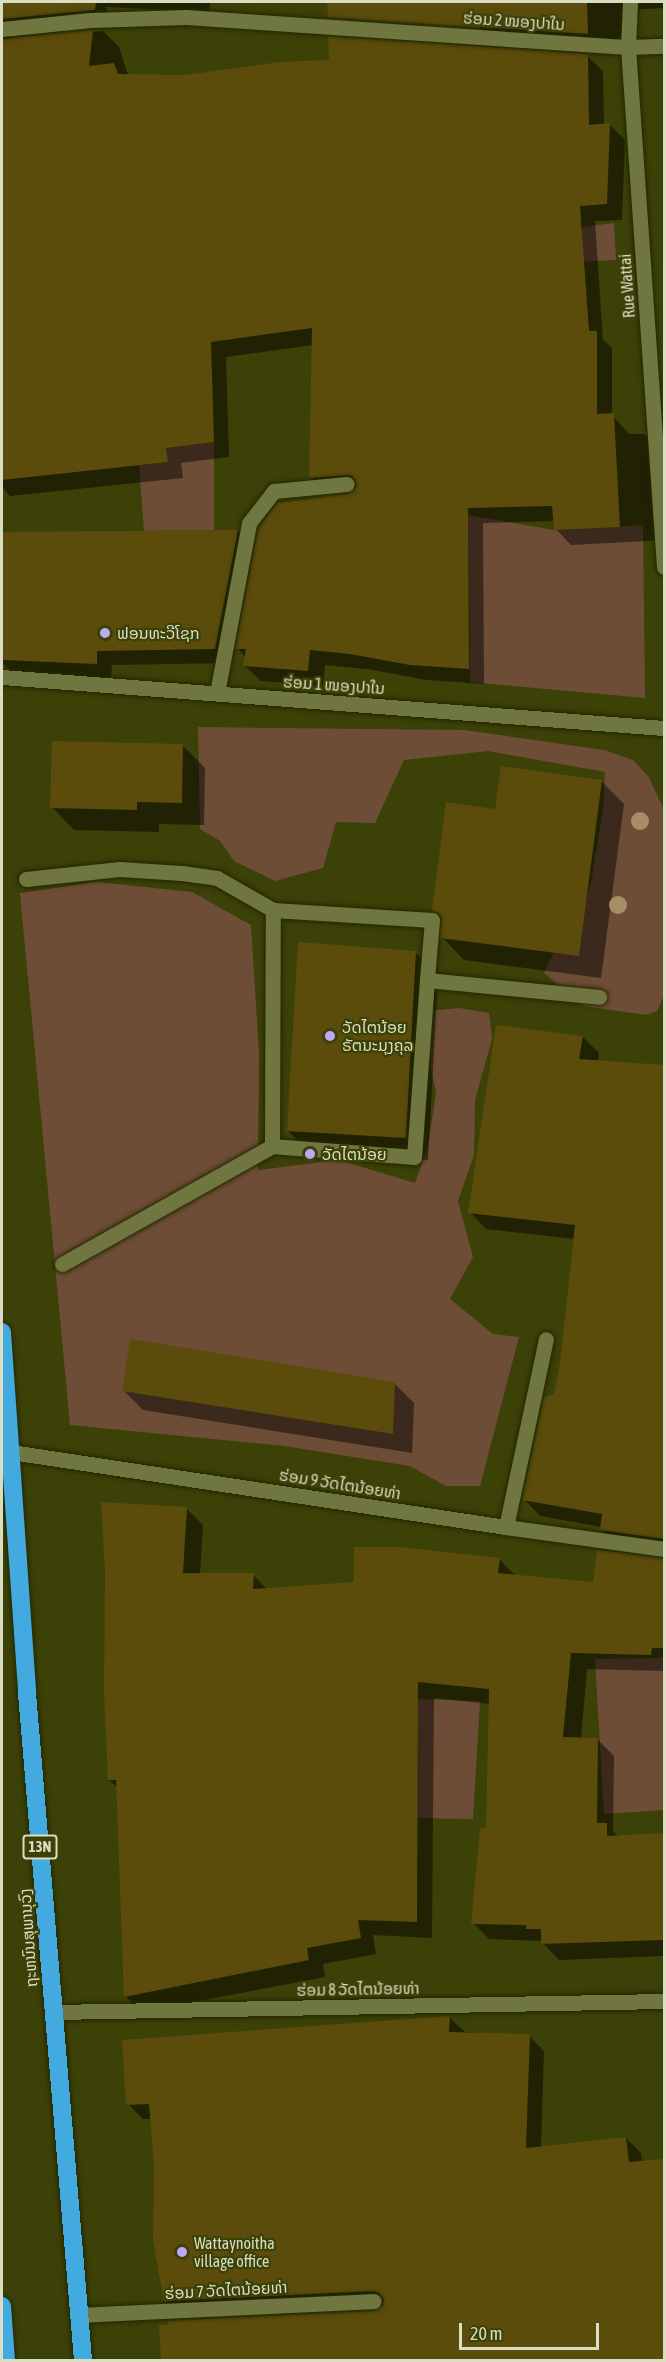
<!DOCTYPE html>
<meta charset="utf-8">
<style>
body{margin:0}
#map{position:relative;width:666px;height:2362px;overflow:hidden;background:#3c4107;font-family:"Asap Condensed","Noto Sans Lao",sans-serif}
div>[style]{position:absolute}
.green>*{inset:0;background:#6d4d36}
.shadow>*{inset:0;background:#0007}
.building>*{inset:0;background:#5b4c0b}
.roads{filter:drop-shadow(0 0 2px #232700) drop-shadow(0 0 2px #232700)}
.street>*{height:15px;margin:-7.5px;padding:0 7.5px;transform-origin:7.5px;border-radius:7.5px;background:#6f7640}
.highway>*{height:18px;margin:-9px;padding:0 9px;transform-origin:9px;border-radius:9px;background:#42aadf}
.trees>*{width:18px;height:18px;margin:-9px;border-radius:50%;background:#a68f64}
.dots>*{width:16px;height:16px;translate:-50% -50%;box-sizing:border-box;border:3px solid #3c4107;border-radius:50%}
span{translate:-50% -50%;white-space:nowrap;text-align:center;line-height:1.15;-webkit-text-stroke:4.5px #3c4107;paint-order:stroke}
.shield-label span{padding:2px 4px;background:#3c4107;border:2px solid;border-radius:4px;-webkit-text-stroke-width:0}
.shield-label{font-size:15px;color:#d9dec2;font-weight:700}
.street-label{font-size:16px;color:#d9dec2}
.poi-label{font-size:16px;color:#d9dec2}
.left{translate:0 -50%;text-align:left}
.frame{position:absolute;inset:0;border:3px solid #d9dec2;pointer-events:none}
.scale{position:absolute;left:459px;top:2323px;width:140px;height:27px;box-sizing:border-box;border:3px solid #d9dec2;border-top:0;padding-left:8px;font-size:18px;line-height:21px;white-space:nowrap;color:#d9dec2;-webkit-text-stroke:4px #3c4107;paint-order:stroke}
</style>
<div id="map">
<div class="green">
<i style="clip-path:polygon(614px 223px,616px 260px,479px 267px,478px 241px)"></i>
<i style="clip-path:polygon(214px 442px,214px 530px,144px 531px,139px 465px,168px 462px,166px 447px)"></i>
<i style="clip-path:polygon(468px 515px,554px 530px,643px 525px,645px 698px,470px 682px)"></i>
<i style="clip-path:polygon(198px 727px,465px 730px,604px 750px,633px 760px,648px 776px,664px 810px,664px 995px,657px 1011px,646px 1015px,583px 1006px,544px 973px,553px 954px,567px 945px,591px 884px,603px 810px,605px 772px,488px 751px,404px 760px,375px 823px,336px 822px,323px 868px,275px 881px,234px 861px,220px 841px,200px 829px)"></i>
<i style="clip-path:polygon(97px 882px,192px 892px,251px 925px,259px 1053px,258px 1170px,339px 1160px,415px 1183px,428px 1146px,436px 1092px,426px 1045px,428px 1011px,459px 1008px,489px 1013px,492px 1039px,475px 1100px,474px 1155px,458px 1201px,473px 1257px,450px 1299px,493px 1334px,519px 1337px,480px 1486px,446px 1486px,410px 1466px,284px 1446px,70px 1425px,20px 893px)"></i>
<i style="clip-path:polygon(664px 1658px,664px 1810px,604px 1814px,595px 1659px)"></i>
<i style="clip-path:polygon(418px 1699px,480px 1701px,473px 1819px,417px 1818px)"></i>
</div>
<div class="shadow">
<i style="clip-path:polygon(2px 2px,210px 2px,209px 12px,106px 7px,112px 25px,16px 35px,10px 40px,103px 31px,119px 47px,128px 75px,187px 76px,587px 56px,603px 71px,604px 125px,609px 124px,625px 140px,622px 220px,595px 221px,603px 340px,612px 348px,612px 415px,629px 434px,644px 434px,660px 449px,664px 540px,571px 545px,556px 529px,555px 521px,483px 523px,484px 684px,427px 680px,367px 669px,325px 665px,323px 686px,261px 681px,245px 666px,246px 657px,237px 648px,259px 530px,280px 502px,348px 495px,354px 491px,326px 493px,311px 477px,313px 345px,226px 357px,229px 457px,181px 463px,183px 478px,10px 496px,2px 487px)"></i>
<i style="clip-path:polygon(323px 2px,664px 2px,664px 8px,630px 10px,629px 33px,603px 45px,493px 42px,476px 24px,344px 18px,329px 3px)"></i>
<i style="clip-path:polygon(237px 531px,252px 546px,230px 663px,112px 665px,111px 678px,14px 674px,2px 662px,2px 534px)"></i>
<i style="clip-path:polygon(182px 745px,205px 768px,204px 825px,159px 824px,159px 832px,74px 830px,52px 807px)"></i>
<i style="clip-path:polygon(601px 781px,624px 804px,601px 978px,464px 960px,442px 937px,442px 918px,434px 910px,497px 810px)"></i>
<i style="clip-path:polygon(415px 952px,438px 975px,428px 1160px,311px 1153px,288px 1131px)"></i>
<i style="clip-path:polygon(583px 1037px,599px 1053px,598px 1062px,664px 1067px,664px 1553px,618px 1546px,602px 1530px,602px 1527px,540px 1516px,524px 1499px,555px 1395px,561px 1363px,575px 1239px,486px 1229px,470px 1212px)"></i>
<i style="clip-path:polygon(394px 1383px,414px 1403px,412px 1453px,143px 1410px,123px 1390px)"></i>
<i style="clip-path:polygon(187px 1509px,203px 1525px,200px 1574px,253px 1575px,268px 1590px,355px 1584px,499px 1559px,515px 1575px,594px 1584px,664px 1559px,664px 1671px,587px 1669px,581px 1739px,598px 1740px,614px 1756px,613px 1831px,619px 1837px,664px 1835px,664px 1956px,559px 1960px,541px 1941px,489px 1939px,473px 1923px,488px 1830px,490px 1704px,434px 1698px,432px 1938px,373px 1935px,376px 1954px,323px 1964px,325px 1977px,141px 2012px,125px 1996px,118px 1788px,109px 1780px)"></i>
<i style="clip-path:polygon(450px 2018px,465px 2032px,529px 2036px,544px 2051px,541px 2148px,626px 2138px,641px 2153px,642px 2162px,664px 2160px,664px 2360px,162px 2360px,375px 2312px,385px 2306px,181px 2316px,165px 2300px,151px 2119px,143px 2119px,128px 2104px)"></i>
</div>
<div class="building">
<i style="clip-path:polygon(2px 2px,96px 2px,95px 10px,2px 19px)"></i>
<i style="clip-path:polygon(327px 2px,587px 2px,588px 34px,328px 17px)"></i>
<i style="clip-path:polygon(93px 30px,89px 66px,114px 63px,118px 74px,185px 75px,280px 62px,329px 60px,328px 36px,588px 54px,589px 125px,610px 123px,607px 204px,580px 206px,589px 331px,597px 331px,597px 414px,614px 413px,620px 527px,554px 530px,552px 506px,468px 508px,469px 669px,410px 665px,350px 654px,310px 650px,308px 671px,243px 666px,246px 649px,235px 649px,258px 530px,277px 503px,348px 494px,356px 487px,355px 479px,350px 475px,309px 478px,312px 328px,211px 342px,214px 442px,166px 448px,168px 462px,2px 480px,2px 39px)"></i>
<i style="clip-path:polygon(238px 530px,215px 649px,97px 651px,97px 664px,2px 660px,2px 532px)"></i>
<i style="clip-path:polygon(52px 741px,183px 744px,182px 803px,137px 802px,137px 810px,50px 808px)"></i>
<i style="clip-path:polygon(501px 766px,602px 780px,579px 956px,440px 938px,441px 916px,432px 910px,446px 802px,495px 809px)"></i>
<i style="clip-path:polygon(298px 942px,416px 951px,406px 1138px,287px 1131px)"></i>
<i style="clip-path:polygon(496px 1025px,583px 1036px,579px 1059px,664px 1065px,664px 1539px,600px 1530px,602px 1514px,522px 1500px,544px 1397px,554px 1394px,560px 1363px,575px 1225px,468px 1213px)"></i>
<i style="clip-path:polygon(130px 1339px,395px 1382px,393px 1434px,122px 1391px)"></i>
<i style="clip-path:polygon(101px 1502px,187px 1507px,183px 1573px,254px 1573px,253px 1589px,354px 1582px,354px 1547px,399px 1547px,500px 1558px,498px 1573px,593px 1582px,597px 1550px,664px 1558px,664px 1648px,652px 1648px,651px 1655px,571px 1653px,563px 1737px,598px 1738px,597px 1823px,607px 1823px,607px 1836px,664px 1833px,664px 1940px,541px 1944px,541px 1929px,526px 1929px,526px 1925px,471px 1924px,480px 1828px,486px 1828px,489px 1689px,418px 1682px,417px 1922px,358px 1920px,361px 1938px,307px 1948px,309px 1960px,124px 1997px,116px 1780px,108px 1780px,104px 1691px,105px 1572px)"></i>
<i style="clip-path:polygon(450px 2016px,449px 2032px,530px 2034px,526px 2148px,626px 2137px,629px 2162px,664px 2159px,664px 2361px,161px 2361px,159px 2325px,168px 2325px,168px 2321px,374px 2311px,382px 2306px,384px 2300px,379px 2293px,374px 2291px,164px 2301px,153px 2241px,154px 2166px,149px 2104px,126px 2105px,122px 2040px)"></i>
</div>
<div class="roads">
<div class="street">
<i style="left:630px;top:2px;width:45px;rotate:92.5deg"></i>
<i style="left:628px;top:47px;width:521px;rotate:86.04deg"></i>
<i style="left:2px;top:29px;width:89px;rotate:-5.8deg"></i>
<i style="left:91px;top:20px;width:95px;rotate:-1.8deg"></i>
<i style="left:186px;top:17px;width:443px;rotate:3.9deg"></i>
<i style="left:628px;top:47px;width:36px;rotate:-2deg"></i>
<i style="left:2px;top:677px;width:664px;rotate:4.41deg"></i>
<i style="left:217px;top:693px;width:173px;rotate:-79.3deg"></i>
<i style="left:249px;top:523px;width:41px;rotate:-52deg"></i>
<i style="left:274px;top:491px;width:73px;rotate:-5.5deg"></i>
<i style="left:26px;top:879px;width:94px;rotate:-6.1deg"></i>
<i style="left:119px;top:869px;width:63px;rotate:3.6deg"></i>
<i style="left:182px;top:873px;width:35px;rotate:8deg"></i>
<i style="left:217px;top:878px;width:64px;rotate:29.7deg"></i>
<i style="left:272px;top:1146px;width:142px;rotate:4.4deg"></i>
<i style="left:414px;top:1157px;width:177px;rotate:-85.8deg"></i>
<i style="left:62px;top:1264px;width:241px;rotate:-29.3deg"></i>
<i style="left:272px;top:1146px;width:236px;rotate:-89.8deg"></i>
<i style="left:273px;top:910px;width:159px;rotate:3.6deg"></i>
<i style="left:432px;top:920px;width:60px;rotate:94.8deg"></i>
<i style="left:427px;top:980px;width:173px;rotate:5.6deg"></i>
<i style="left:11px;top:1452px;width:501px;rotate:8.62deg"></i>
<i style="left:506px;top:1527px;width:160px;rotate:7.9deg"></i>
<i style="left:506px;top:1527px;width:192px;rotate:-78deg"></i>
<i style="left:53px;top:2012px;width:611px;rotate:-1.03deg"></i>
<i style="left:79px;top:2315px;width:295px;rotate:-2.7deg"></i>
</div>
<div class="highway">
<i style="left:2px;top:1332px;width:362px;rotate:86deg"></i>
<i style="left:27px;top:1693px;width:669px;rotate:85.2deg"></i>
<i style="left:2px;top:2306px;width:54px;rotate:85.8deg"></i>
</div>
</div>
<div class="trees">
<i style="left:640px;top:821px"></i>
<i style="left:618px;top:905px"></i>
</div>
<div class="dots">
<i style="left:105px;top:633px;background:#bcaaf5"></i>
<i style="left:330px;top:1036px;background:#bcaaf5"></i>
<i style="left:310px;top:1154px;background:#bcaaf5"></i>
<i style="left:182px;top:2252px;background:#bcaaf5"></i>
</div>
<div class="shield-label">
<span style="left:40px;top:1847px">13N</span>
</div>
<div class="street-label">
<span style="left:514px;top:21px;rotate:4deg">ຮ່ອມ 2 ໜອງປາໃນ</span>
<span style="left:627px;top:286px;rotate:-94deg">Rue Wattai</span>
<span style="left:334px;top:685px;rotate:4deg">ຮ່ອມ 1 ໜອງປາໃນ</span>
<span style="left:340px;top:1484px;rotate:9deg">ຮ່ອມ 9 ວັດໄຕນ້ອຍທ່າ</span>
<span style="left:28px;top:1938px;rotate:-94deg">ຖະຫນົນສຸພານຸວົງ</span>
<span style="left:358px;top:1989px;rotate:-1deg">ຮ່ອມ 8 ວັດໄຕນ້ອຍທ່າ</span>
<span style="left:226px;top:2290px;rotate:-3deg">ຮ່ອມ 7 ວັດໄຕນ້ອຍທ່າ</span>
</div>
<div class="poi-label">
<span class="left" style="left:117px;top:633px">ຟອນທະວີໂຊກ</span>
<span class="left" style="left:342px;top:1036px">ວັດໄຕນ້ອຍ<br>ຣັຕນະມຸງຄຸລ</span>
<span class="left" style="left:322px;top:1154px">ວັດໄຕນ້ອຍ</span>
<span class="left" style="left:194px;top:2252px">Wattaynoitha<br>village office</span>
</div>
<div class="frame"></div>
<div class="scale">20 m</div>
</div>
